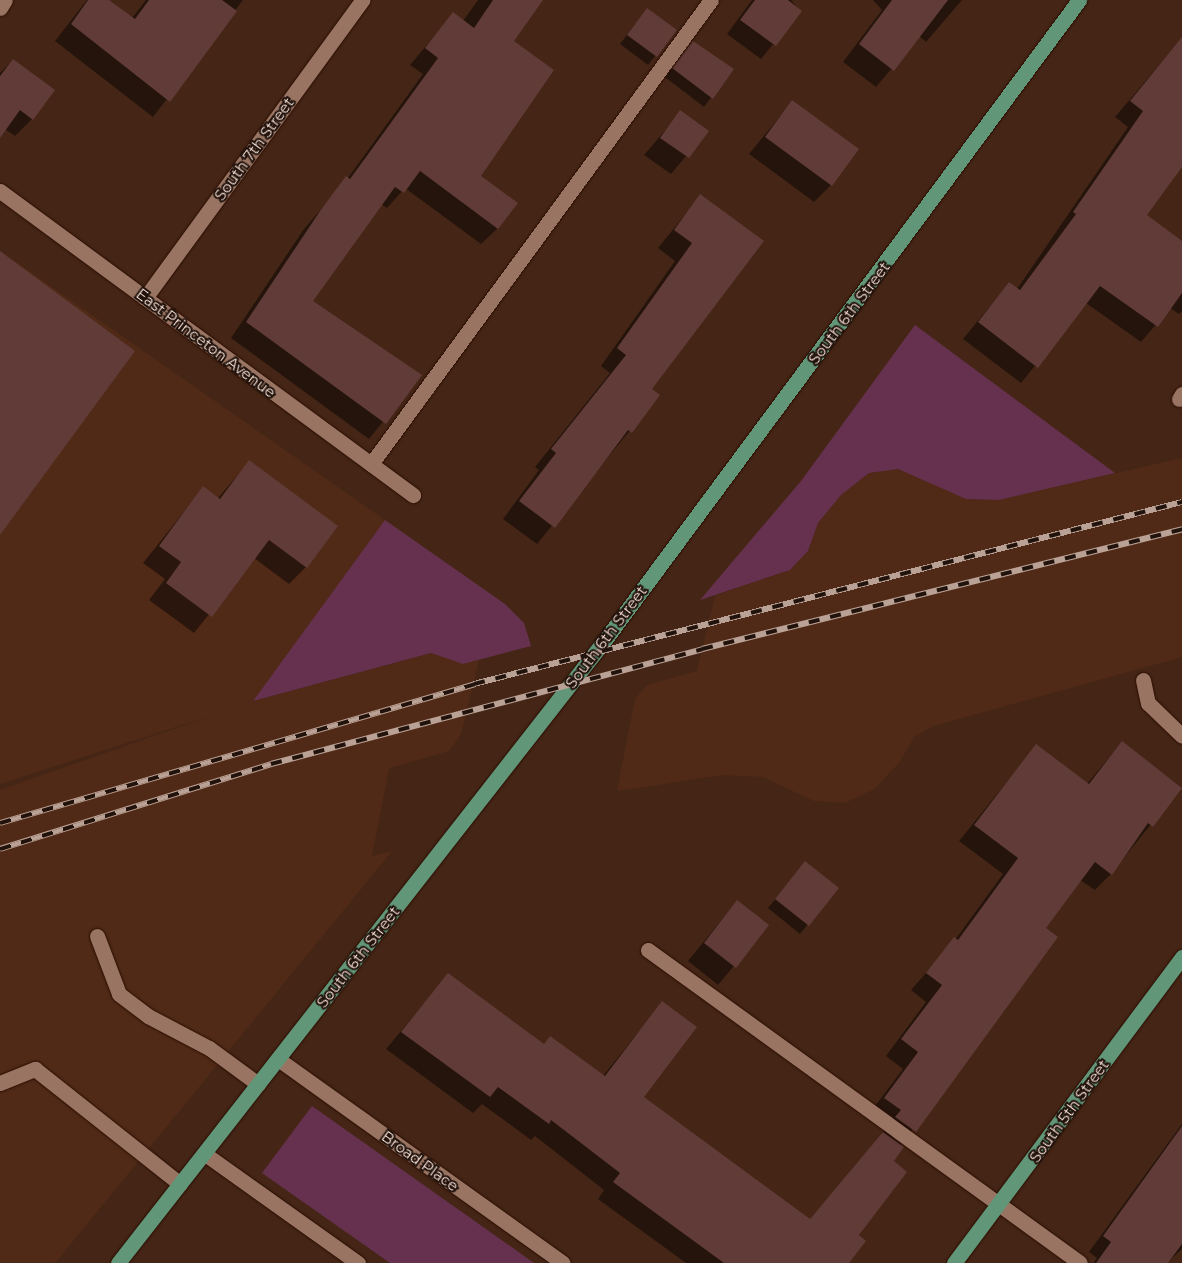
<!DOCTYPE html>
<style>
body{margin:0}
#map{position:relative;width:1182px;height:1263px;overflow:hidden;background:#452616;font-family:Montserrat,sans-serif}
div>[style]{position:absolute}
.built>*{inset:0;background:#502a17}
.green>*{inset:0;background:#65314e}
.shadow>*{inset:0;background:#0007}
.building>*{inset:0;background:#603b37}
.roads{filter:drop-shadow(0 0 1px #2a0d01) drop-shadow(0 0 1px #2a0d01)}
.lane>*{height:15px;margin:-7.5px;padding:0 7.5px;transform-origin:7.5px;border-radius:7.5px;background:#997462}
.street>*{height:15px;margin:-7.5px;padding:0 7.5px;transform-origin:7.5px;border-radius:7.5px;background:#997462}
.primary>*{height:15px;margin:-7.5px;padding:0 7.5px;transform-origin:7.5px;border-radius:7.5px;background:#619678}
.rail>*{height:5.5px;margin-top:-2.75px;transform-origin:0;background:repeating-linear-gradient(90deg,#21130c 0 11px,#baa195 0 22px);box-sizing:border-box;border-block:1px solid #baa195}
span{translate:-50% -50%;white-space:nowrap;text-align:center;line-height:1.15;-webkit-text-stroke:4px #21130c;paint-order:stroke}
.street-label{font-size:15px;color:#f9e3d9}
</style>
<div id="map">
<div class="built">
<i style="clip-path:polygon(0 251px,385px 520px,254px 701px,432px 653px,463px 664px,479px 660px,461px 734px,449px 751px,389px 768px,372px 856px,392px 851px,55px 1263px,0 1263px,0 790px,219px 713px,0 784px)"></i>
<i style="clip-path:polygon(1182px 458px,1182px 657px,933px 726px,914px 737px,899px 763px,874px 789px,845px 803px,814px 801px,763px 777px,723px 775px,617px 791px,635px 699px,647px 685px,697px 671px,715px 596px,790px 570px,808px 551px,818px 523px,841px 495px,869px 473px,898px 469px,966px 499px,999px 500px)"></i>
</div>
<div class="green">
<i style="clip-path:polygon(915px 325px,1115px 473px,999px 500px,966px 499px,898px 469px,869px 473px,841px 495px,818px 523px,808px 551px,790px 570px,700px 600px,801px 481px)"></i>
<i style="clip-path:polygon(385px 520px,505px 604px,524px 623px,531px 646px,463px 664px,431px 653px,253px 701px)"></i>
<i style="clip-path:polygon(312px 1106px,534px 1263px,390px 1263px,262px 1173px)"></i>
</div>
<div class="shadow">
<i style="clip-path:polygon(87px 0,107px 0,132px 18px,146px 0,243px 0,153px 117px,55px 41px)"></i>
<i style="clip-path:polygon(478px 0,541px 0,512px 41px,479px 176px,498px 228px,481px 244px,405px 188px,387px 208px,381px 204px,311px 301px,420px 376px,369px 439px,231px 338px,304px 229px,348px 178px,423px 74px,410px 65px,453px 14px,463px 21px)"></i>
<i style="clip-path:polygon(752px 0,791px 0,800px 11px,761px 59px,727px 34px)"></i>
<i style="clip-path:polygon(873px 0,962px 0,926px 42px,919px 36px,876px 87px,843px 62px,882px 10px)"></i>
<i style="clip-path:polygon(647px 9px,676px 30px,648px 65px,620px 44px)"></i>
<i style="clip-path:polygon(1182px 38px,1182px 165px,1145px 215px,1182px 242px,1182px 311px,1179px 314px,1170px 308px,1141px 342px,1086px 303px,1021px 383px,963px 339px,1009px 283px,1017px 289px,1128px 127px,1115px 117px)"></i>
<i style="clip-path:polygon(693px 43px,732px 69px,704px 107px,665px 77px)"></i>
<i style="clip-path:polygon(13px 60px,32px 119px,15px 136px,5px 129px,0 135px,0 73px)"></i>
<i style="clip-path:polygon(792px 102px,831px 185px,814px 202px,749px 154px)"></i>
<i style="clip-path:polygon(681px 112px,707px 131px,671px 174px,644px 155px)"></i>
<i style="clip-path:polygon(701px 195px,762px 241px,651px 389px,659px 395px,537px 544px,503px 519px,539px 470px,535px 467px,610px 373px,601px 366px,675px 261px,658px 248px)"></i>
<i style="clip-path:polygon(249px 462px,306px 567px,289px 584px,254px 558px,194px 633px,149px 600px,165px 579px,143px 563px,203px 488px,217px 499px)"></i>
<i style="clip-path:polygon(1122px 742px,1181px 787px,1111px 874px,1095px 890px,1080px 880px,1044px 928px,1056px 937px,900px 1146px,847px 1263px,686px 1263px,598px 1199px,604px 1190px,535px 1136px,531px 1140px,482px 1104px,473px 1113px,386px 1049px,448px 975px,543px 1045px,550px 1037px,603px 1076px,662px 1003px,642px 1097px,809px 1220px,882px 1135px,885px 1127px,869px 1114px,903px 1069px,886px 1056px,926px 1002px,911px 990px,955px 940px,1003px 874px,959px 841px,1036px 746px,1087px 784px)"></i>
<i style="clip-path:polygon(805px 863px,837px 888px,800px 934px,768px 908px)"></i>
<i style="clip-path:polygon(737px 901px,768px 925px,718px 985px,688px 961px)"></i>
<i style="clip-path:polygon(1182px 1124px,1182px 1249px,1167px 1263px,1093px 1263px,1097px 1258px,1089px 1252px)"></i>
</div>
<div class="building">
<i style="clip-path:polygon(88px 0,109px 0,135px 19px,149px 0,222px 0,237px 11px,170px 102px,71px 24px)"></i>
<i style="clip-path:polygon(493px 0,543px 0,514px 41px,554px 70px,481px 176px,518px 203px,498px 229px,420px 171px,404px 193px,395px 187px,313px 301px,422px 375px,386px 424px,246px 322px,320px 211px,346px 176px,350px 179px,438px 58px,425px 48px,453px 12px,474px 28px)"></i>
<i style="clip-path:polygon(755px 0,788px 0,802px 11px,776px 46px,740px 20px)"></i>
<i style="clip-path:polygon(892px 0,948px 0,894px 71px,859px 44px)"></i>
<i style="clip-path:polygon(647px 8px,677px 30px,657px 57px,627px 35px)"></i>
<i style="clip-path:polygon(1182px 37px,1182px 167px,1147px 215px,1182px 241px,1182px 293px,1158px 327px,1100px 286px,1038px 368px,978px 322px,1009px 282px,1020px 290px,1076px 214px,1073px 212px,1143px 111px,1130px 101px)"></i>
<i style="clip-path:polygon(693px 41px,734px 69px,713px 99px,672px 68px)"></i>
<i style="clip-path:polygon(13px 59px,55px 90px,33px 120px,20px 110px,0 138px,0 76px)"></i>
<i style="clip-path:polygon(792px 100px,859px 149px,832px 186px,765px 137px)"></i>
<i style="clip-path:polygon(680px 110px,709px 131px,689px 158px,660px 138px)"></i>
<i style="clip-path:polygon(700px 194px,764px 241px,652px 389px,660px 395px,632px 433px,628px 430px,555px 528px,519px 501px,556px 453px,551px 449px,626px 355px,617px 348px,692px 243px,674px 230px)"></i>
<i style="clip-path:polygon(0 251px,135px 351px,0 535px)"></i>
<i style="clip-path:polygon(249px 460px,338px 526px,307px 568px,269px 540px,212px 617px,166px 583px,181px 562px,159px 546px,203px 486px,220px 499px)"></i>
<i style="clip-path:polygon(1122px 741px,1182px 788px,1153px 827px,1148px 823px,1112px 875px,1095px 862px,1046px 928px,1058px 937px,916px 1132px,895px 1117px,901px 1110px,884px 1098px,918px 1052px,901px 1039px,942px 985px,926px 973px,954px 937px,958px 940px,1018px 858px,974px 825px,1036px 744px,1089px 784px)"></i>
<i style="clip-path:polygon(805px 861px,839px 888px,809px 926px,775px 899px)"></i>
<i style="clip-path:polygon(737px 900px,769px 925px,736px 968px,704px 943px)"></i>
<i style="clip-path:polygon(448px 973px,544px 1044px,550px 1036px,605px 1076px,662px 1001px,697px 1027px,644px 1097px,810px 1219px,883px 1132px,904px 1147px,894px 1161px,907px 1172px,859px 1235px,866px 1241px,849px 1263px,724px 1263px,613px 1182px,620px 1173px,551px 1120px,549px 1124px,498px 1087px,490px 1097px,401px 1032px)"></i>
<i style="clip-path:polygon(1182px 1126px,1182px 1244px,1168px 1263px,1096px 1263px,1111px 1242px,1103px 1236px)"></i>
</div>
<div class="roads">
<div class="lane">
<i style="left:0;top:8px;width:9px;rotate:-58deg"></i>
<i style="left:1179px;top:399px;width:6px;rotate:-59deg"></i>
<i style="left:371px;top:464px;width:575px;rotate:-53.77deg"></i>
<i style="left:1143px;top:680px;width:24px;rotate:78deg"></i>
<i style="left:1148px;top:703px;width:47px;rotate:44.1deg"></i>
<i style="left:97px;top:936px;width:62px;rotate:69.2deg"></i>
<i style="left:119px;top:994px;width:36px;rotate:37deg"></i>
<i style="left:148px;top:1016px;width:69px;rotate:27.7deg"></i>
<i style="left:209px;top:1048px;width:61px;rotate:36.3deg"></i>
<i style="left:648px;top:950px;width:533px;rotate:35.92deg"></i>
<i style="left:0;top:1083px;width:38px;rotate:-22deg"></i>
<i style="left:35px;top:1069px;width:185px;rotate:38.4deg"></i>
</div>
<div class="street">
<i style="left:0;top:191px;width:513px;rotate:36.36deg"></i>
<i style="left:145px;top:298px;width:369px;rotate:-53.9deg"></i>
<i style="left:278px;top:1059px;width:350px;rotate:35.6deg"></i>
<i style="left:205px;top:1154px;width:188px;rotate:35.5deg"></i>
</div>
<div class="primary">
<i style="left:118px;top:1263px;width:794px;rotate:-52deg"></i>
<i style="left:607px;top:637px;width:793px;rotate:-53.46deg"></i>
<i style="left:954px;top:1263px;width:382px;rotate:-53.3deg"></i>
</div>
</div>
<div class="rail">
<i style="left:0;top:823px;width:494px;rotate:-16.3deg"></i>
<i style="left:474px;top:684px;width:731px;rotate:-14.42deg"></i>
<i style="left:0;top:849px;width:284px;rotate:-17.4deg"></i>
<i style="left:271px;top:764px;width:446px;rotate:-14.9deg"></i>
<i style="left:702px;top:649px;width:495px;rotate:-14deg"></i>
</div>
<div class="street-label">
<span style="left:254px;top:149px;rotate:-54deg">South 7th Street</span>
<span style="left:849px;top:313px;rotate:-53deg">South 6th Street</span>
<span style="left:206px;top:343px;rotate:37deg">East Princeton Avenue</span>
<span style="left:606px;top:637px;rotate:-53deg">South 6th Street</span>
<span style="left:358px;top:957px;rotate:-52deg">South 6th Street</span>
<span style="left:1069px;top:1111px;rotate:-54deg">South 5th Street</span>
<span style="left:420px;top:1161px;rotate:36deg">Broad Place</span>
</div>
</div>
